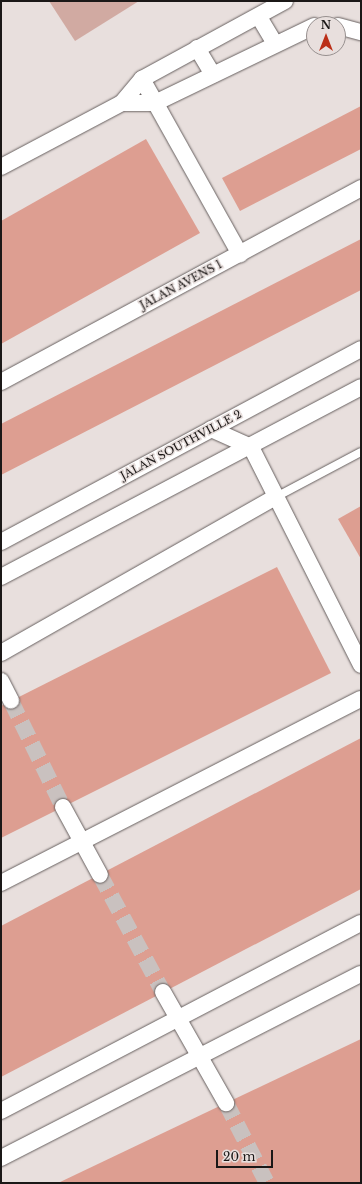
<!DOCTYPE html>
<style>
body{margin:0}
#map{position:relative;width:362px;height:1184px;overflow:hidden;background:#e8dfdd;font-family:"Libre Baskerville",serif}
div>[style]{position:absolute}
.green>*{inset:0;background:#d1aaa2}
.building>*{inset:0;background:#dd9e91}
.minor-tunnel>*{height:16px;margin-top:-8px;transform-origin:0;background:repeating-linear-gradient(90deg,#c9c1bf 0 16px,transparent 0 24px)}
.roads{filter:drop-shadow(0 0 1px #67605f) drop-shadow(0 0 1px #67605f)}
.service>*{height:8px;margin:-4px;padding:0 4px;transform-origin:4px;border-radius:4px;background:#fff}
.minor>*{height:16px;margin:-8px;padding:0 8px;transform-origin:8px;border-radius:8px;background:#fff}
span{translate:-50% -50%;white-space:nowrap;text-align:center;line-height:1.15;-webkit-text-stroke:3px #e8dfdd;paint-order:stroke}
.street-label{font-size:11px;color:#1b1817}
.frame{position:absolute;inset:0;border:2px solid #1b1817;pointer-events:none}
.north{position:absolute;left:306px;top:16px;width:40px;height:40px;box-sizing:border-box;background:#e8dfdd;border:1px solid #968f8e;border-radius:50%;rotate:0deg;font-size:11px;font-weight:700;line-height:16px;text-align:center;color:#1b1817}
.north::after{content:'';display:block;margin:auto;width:14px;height:18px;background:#bb2f18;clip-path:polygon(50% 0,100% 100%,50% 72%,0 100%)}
.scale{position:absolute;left:216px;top:1150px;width:57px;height:18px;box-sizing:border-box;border:2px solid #1b1817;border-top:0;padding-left:5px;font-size:12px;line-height:14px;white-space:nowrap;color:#1b1817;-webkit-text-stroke:3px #e8dfdd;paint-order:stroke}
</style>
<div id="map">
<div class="green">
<i style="clip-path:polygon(49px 1px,139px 1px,75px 41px)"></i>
</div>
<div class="building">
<i style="clip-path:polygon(361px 106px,361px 149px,240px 211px,222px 178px)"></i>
<i style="clip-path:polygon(146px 139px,200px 233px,1px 344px,1px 221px)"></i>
<i style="clip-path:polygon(361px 239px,361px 290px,1px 475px,1px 424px)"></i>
<i style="clip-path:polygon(361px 506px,361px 559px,338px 519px)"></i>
<i style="clip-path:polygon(277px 567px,331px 673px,1px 838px,1px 706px)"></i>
<i style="clip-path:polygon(361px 738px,361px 889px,1px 1077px,1px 926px)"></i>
<i style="clip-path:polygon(361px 1039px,361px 1183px,58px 1183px,226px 1103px)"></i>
</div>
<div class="minor-tunnel">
<i style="left:11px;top:701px;width:118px;rotate:63.9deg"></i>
<i style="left:100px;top:875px;width:133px;rotate:61.7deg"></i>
<i style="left:226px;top:1103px;width:90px;rotate:62.9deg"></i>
</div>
<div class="roads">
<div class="service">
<i style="left:276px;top:497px;width:96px;rotate:-27.9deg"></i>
</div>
<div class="minor">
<i style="left:285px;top:1px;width:163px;rotate:151.4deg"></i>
<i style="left:142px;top:79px;width:31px;rotate:130deg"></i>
<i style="left:122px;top:103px;width:33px"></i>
<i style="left:155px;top:103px;width:177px;rotate:-25.8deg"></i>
<i style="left:259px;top:17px;width:31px;rotate:59deg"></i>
<i style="left:338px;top:26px;width:24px;rotate:15deg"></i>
<i style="left:197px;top:48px;width:31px;rotate:59deg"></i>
<i style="left:142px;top:79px;width:201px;rotate:60.8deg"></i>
<i style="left:1px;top:167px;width:137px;rotate:-27.9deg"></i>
<i style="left:1px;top:382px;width:409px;rotate:-28.3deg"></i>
<i style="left:211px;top:429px;width:44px;rotate:24.2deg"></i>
<i style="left:251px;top:447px;width:244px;rotate:63.2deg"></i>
<i style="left:1px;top:542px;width:408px;rotate:-28.2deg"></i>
<i style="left:1px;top:577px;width:407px;rotate:-27.8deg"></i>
<i style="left:1px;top:653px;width:316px;rotate:-29.6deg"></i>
<i style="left:1px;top:681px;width:22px;rotate:63deg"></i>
<i style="left:63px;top:807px;width:77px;rotate:61.4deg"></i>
<i style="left:1px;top:883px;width:404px;rotate:-27.1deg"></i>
<i style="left:163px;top:992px;width:128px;rotate:60.4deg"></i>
<i style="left:1px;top:1111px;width:406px;rotate:-27.6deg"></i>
<i style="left:1px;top:1158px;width:404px;rotate:-27.1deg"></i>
</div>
</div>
<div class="street-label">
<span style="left:181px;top:285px;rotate:-28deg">JALAN AVENS 1</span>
<span style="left:181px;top:445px;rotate:-28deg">JALAN SOUTHVILLE 2</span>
</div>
<div class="frame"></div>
<div class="north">N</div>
<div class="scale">20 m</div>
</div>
